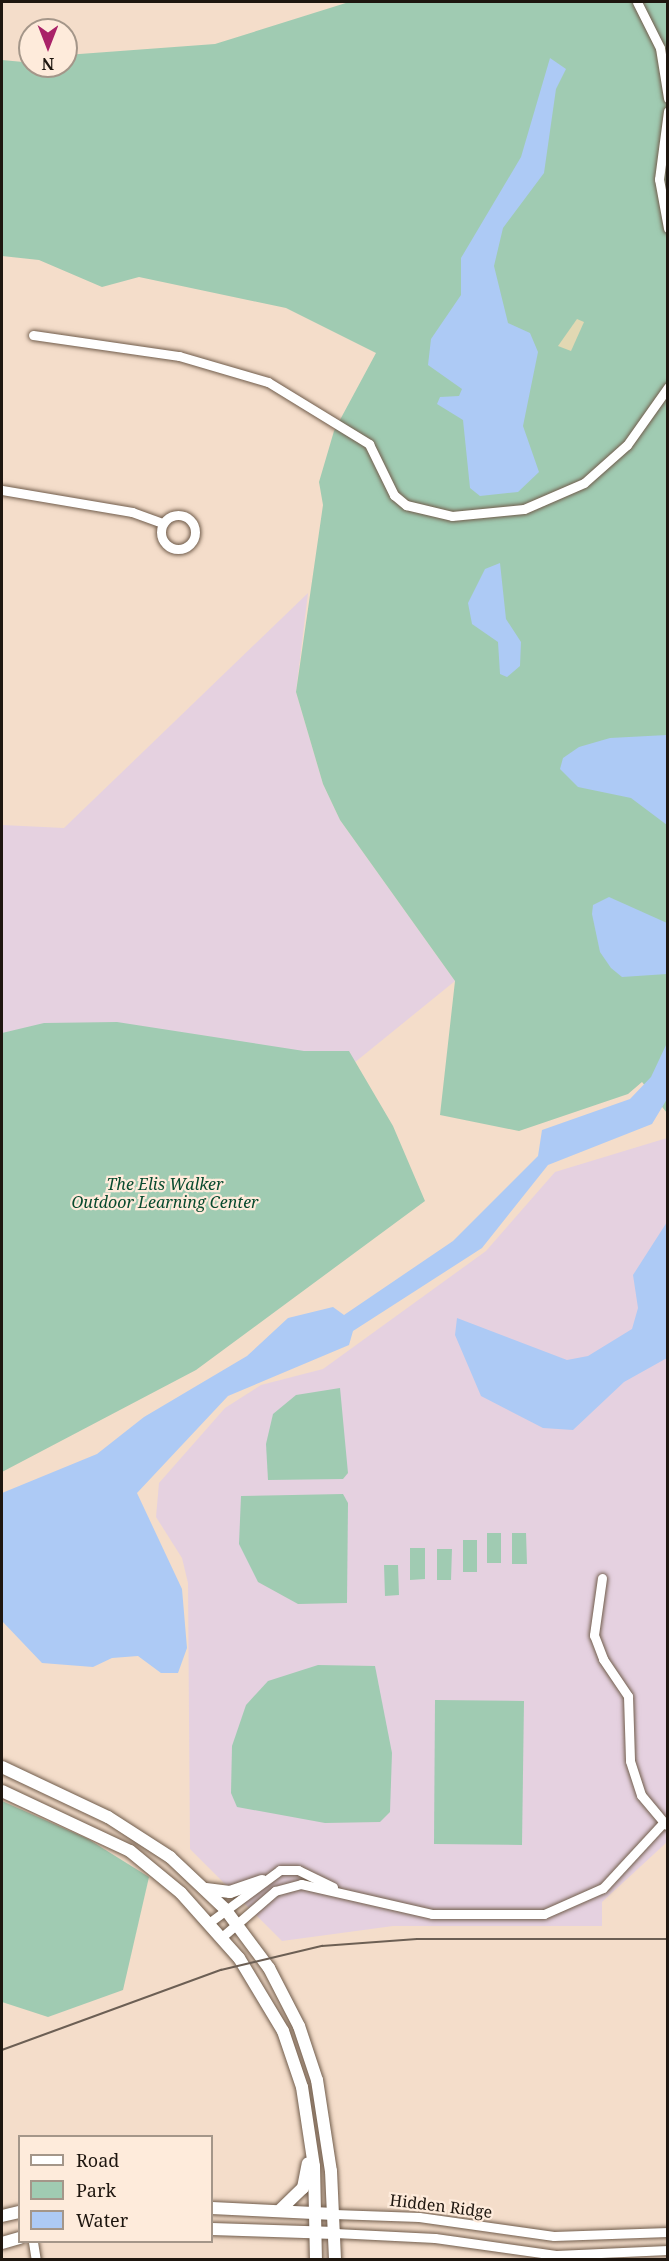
<!DOCTYPE html>
<style>
body{margin:0}
#map{position:relative;width:669px;height:2261px;overflow:hidden;background:#f4ddca;font-family:"Noto Serif",serif}
div>[style]{position:absolute}
.education>*{inset:0;background:#e5d1e0}
.green>*{inset:0;background:#a0cbb2}
.sand>*{inset:0;background:#e2d8b3}
.water>*{inset:0;background:#adcaf5}
.roads{filter:drop-shadow(0 0 2px #705c4b) drop-shadow(0 0 2px #705c4b)}
.minor>*{height:9px;margin:-4.5px;padding:0 4.5px;transform-origin:4.5px;border-radius:4.5px;background:#fff}
.minor>.ring{margin:-4.5px;padding:0;box-sizing:content-box;background:none;border:9px solid #fff;border-radius:50%}
.secondary>*{height:12px;margin:-6px;padding:0 6px;transform-origin:6px;border-radius:6px;background:#fff}
.tram>*{height:1.5px;margin:-0.75px;padding:0 0.75px;transform-origin:0.75px;border-radius:0.75px;background:#6c5f54}
span{translate:-50% -50%;white-space:nowrap;text-align:center;line-height:1.15;-webkit-text-stroke:4.5px #feebdb;paint-order:stroke}
.park-label{font-size:16px;color:#084a2e;font-style:italic}
.street-label{font-size:16px;color:#1e160f}
.frame{position:absolute;inset:0;border:3px solid #1e160f;pointer-events:none}
.legend{position:absolute;left:18px;top:2135px;width:195px;height:108px;box-sizing:border-box;background:#feebdb;border:2px solid #a49689;margin:0;padding:8px 10px;list-style:none;font-size:18px;color:#1e160f}
.legend li{display:flex;align-items:center;gap:12px;height:30px}
.legend b{width:30px;border:2px solid #a49689}
.north{position:absolute;left:18px;top:18px;width:60px;height:60px;box-sizing:border-box;background:#feebdb;border:2px solid #a49689;border-radius:50%;rotate:180deg;font-size:16px;font-weight:700;line-height:24px;text-align:center;color:#1e160f}
.north::after{content:'';display:block;margin:auto;width:21px;height:27px;background:#a92268;clip-path:polygon(50% 0,100% 100%,50% 72%,0 100%)}
</style>
<div id="map">
<div class="education">
<i style="clip-path:polygon(308px 593px,296px 692px,323px 784px,340px 820px,455px 981px,354px 1063px,2px 1046px,2px 825px,64px 828px)"></i>
<i style="clip-path:polygon(667px 1138px,667px 1842px,602px 1902px,602px 1926px,393px 1926px,282px 1941px,190px 1849px,188px 1583px,182px 1558px,156px 1517px,159px 1483px,225px 1408px,261px 1385px,323px 1369px,486px 1251px,555px 1172px)"></i>
</div>
<div class="green">
<i style="clip-path:polygon(349px 2px,667px 2px,667px 1113px,642px 1082px,628px 1094px,519px 1131px,440px 1115px,455px 981px,340px 820px,323px 784px,296px 692px,323px 505px,319px 482px,334px 431px,376px 353px,286px 308px,139px 277px,102px 287px,39px 260px,2px 256px,2px 60px,66px 66px,66px 55px,215px 44px)"></i>
<i style="clip-path:polygon(117px 1022px,304px 1051px,349px 1051px,393px 1126px,425px 1201px,196px 1370px,2px 1472px,2px 1033px,44px 1023px)"></i>
<i style="clip-path:polygon(340px 1388px,348px 1473px,343px 1479px,268px 1480px,266px 1444px,273px 1414px,296px 1395px)"></i>
<i style="clip-path:polygon(343px 1494px,348px 1503px,347px 1603px,298px 1604px,258px 1582px,239px 1544px,241px 1496px)"></i>
<i style="clip-path:polygon(487px 1533px,501px 1533px,501px 1563px,487px 1563px)"></i>
<i style="clip-path:polygon(512px 1533px,526px 1533px,527px 1564px,512px 1564px)"></i>
<i style="clip-path:polygon(463px 1540px,477px 1540px,477px 1572px,463px 1572px)"></i>
<i style="clip-path:polygon(410px 1548px,425px 1548px,425px 1579px,410px 1580px)"></i>
<i style="clip-path:polygon(437px 1549px,452px 1549px,451px 1580px,437px 1580px)"></i>
<i style="clip-path:polygon(384px 1565px,398px 1565px,399px 1595px,385px 1596px)"></i>
<i style="clip-path:polygon(318px 1665px,375px 1666px,392px 1753px,390px 1812px,380px 1822px,325px 1823px,237px 1807px,231px 1793px,232px 1746px,246px 1705px,268px 1681px)"></i>
<i style="clip-path:polygon(435px 1700px,524px 1701px,522px 1845px,434px 1844px)"></i>
<i style="clip-path:polygon(2px 1801px,88px 1839px,149px 1877px,123px 1990px,48px 2017px,2px 2002px)"></i>
</div>
<div class="sand">
<i style="clip-path:polygon(577px 319px,584px 322px,571px 351px,558px 346px)"></i>
</div>
<div class="water">
<i style="clip-path:polygon(550px 58px,566px 69px,556px 89px,544px 173px,503px 228px,494px 266px,508px 323px,530px 333px,538px 352px,523px 426px,539px 472px,518px 492px,480px 496px,470px 488px,463px 420px,437px 404px,440px 397px,459px 396px,462px 389px,428px 365px,431px 339px,461px 295px,461px 258px,521px 157px)"></i>
<i style="clip-path:polygon(500px 563px,506px 619px,521px 642px,520px 666px,507px 677px,500px 674px,498px 642px,472px 624px,468px 603px,485px 569px)"></i>
<i style="clip-path:polygon(667px 735px,667px 825px,631px 798px,578px 787px,560px 769px,563px 758px,579px 747px,610px 738px)"></i>
<i style="clip-path:polygon(609px 897px,667px 923px,667px 974px,622px 977px,611px 968px,600px 952px,592px 914px,593px 905px)"></i>
<i style="clip-path:polygon(667px 1043px,667px 1099px,652px 1124px,548px 1165px,482px 1248px,353px 1331px,349px 1345px,228px 1396px,137px 1493px,182px 1589px,187px 1648px,178px 1673px,161px 1673px,138px 1656px,112px 1658px,93px 1667px,42px 1663px,2px 1621px,2px 1493px,97px 1454px,144px 1417px,247px 1356px,288px 1318px,333px 1307px,344px 1315px,453px 1241px,538px 1156px,542px 1130px,630px 1099px,651px 1077px)"></i>
<i style="clip-path:polygon(667px 1222px,667px 1358px,624px 1382px,573px 1430px,543px 1428px,481px 1396px,455px 1335px,457px 1318px,567px 1360px,588px 1356px,632px 1329px,638px 1308px,633px 1275px)"></i>
</div>
<div class="roads">
<div class="minor">
<i style="left:637px;top:2px;width:51px;rotate:63.4deg"></i>
<i style="left:660px;top:48px;width:51px;rotate:80.9deg"></i>
<i style="left:668px;top:111px;width:69px;rotate:97.5deg"></i>
<i style="left:659px;top:179px;width:50px;rotate:79.6deg"></i>
<i style="left:33px;top:335px;width:148px;rotate:8.2deg"></i>
<i style="left:179px;top:356px;width:93px;rotate:16.3deg"></i>
<i style="left:268px;top:382px;width:119px;rotate:31.5deg"></i>
<i style="left:369px;top:444px;width:57px;rotate:63.9deg"></i>
<i style="left:394px;top:495px;width:16px;rotate:40deg"></i>
<i style="left:406px;top:505px;width:47px;rotate:13.4deg"></i>
<i style="left:452px;top:516px;width:72px;rotate:-5.6deg"></i>
<i style="left:524px;top:509px;width:65px;rotate:-23.4deg"></i>
<i style="left:584px;top:483px;width:57px;rotate:-41.5deg"></i>
<i style="left:627px;top:445px;width:71px;rotate:-54.7deg"></i>
<i style="left:2px;top:490px;width:132px;rotate:9.6deg"></i>
<i style="left:132px;top:512px;width:33px;rotate:20deg"></i>
<i class="ring" style="left:161px;top:515px;width:25px;height:25px"></i>
<i style="left:602px;top:1578px;width:58px;rotate:98deg"></i>
<i style="left:594px;top:1635px;width:26px;rotate:69deg"></i>
<i style="left:603px;top:1659px;width:45px;rotate:56deg"></i>
<i style="left:628px;top:1696px;width:65px;rotate:88.2deg"></i>
<i style="left:630px;top:1761px;width:36px;rotate:72deg"></i>
<i style="left:641px;top:1795px;width:39px;rotate:50deg"></i>
<i style="left:210px;top:1922px;width:87px;rotate:-36.6deg"></i>
<i style="left:280px;top:1870px;width:18px"></i>
<i style="left:298px;top:1870px;width:39px;rotate:26deg"></i>
<i style="left:223px;top:1936px;width:69px;rotate:-40.9deg"></i>
<i style="left:275px;top:1891px;width:27px;rotate:-15deg"></i>
<i style="left:301px;top:1884px;width:134px;rotate:12.9deg"></i>
<i style="left:432px;top:1914px;width:112px"></i>
<i style="left:544px;top:1914px;width:64px;rotate:-23.8deg"></i>
<i style="left:603px;top:1888px;width:88px;rotate:-47.3deg"></i>
<i style="left:334px;top:2214px;width:85px;rotate:2deg"></i>
<i style="left:419px;top:2217px;width:136px;rotate:8deg"></i>
<i style="left:554px;top:2236px;width:114px;rotate:-2deg"></i>
<i style="left:335px;top:2233px;width:100px;rotate:2.9deg"></i>
<i style="left:435px;top:2238px;width:122px;rotate:8deg"></i>
<i style="left:556px;top:2255px;width:112px;rotate:-2.6deg"></i>
<i style="left:33px;top:2242px;width:18px;rotate:81deg"></i>
</div>
<div class="secondary">
<i style="left:2px;top:1767px;width:117px;rotate:25.3deg"></i>
<i style="left:108px;top:1817px;width:74px;rotate:32.8deg"></i>
<i style="left:170px;top:1857px;width:76px;rotate:43.4deg"></i>
<i style="left:225px;top:1909px;width:74px;rotate:53.3deg"></i>
<i style="left:269px;top:1968px;width:65px;rotate:62.7deg"></i>
<i style="left:299px;top:2026px;width:57px;rotate:71.6deg"></i>
<i style="left:317px;top:2080px;width:92px;rotate:81.3deg"></i>
<i style="left:331px;top:2171px;width:89px;rotate:87.4deg"></i>
<i style="left:2px;top:1791px;width:141px;rotate:25.1deg"></i>
<i style="left:130px;top:1851px;width:66px;rotate:39.5deg"></i>
<i style="left:181px;top:1893px;width:87px;rotate:48.3deg"></i>
<i style="left:239px;top:1958px;width:85px;rotate:58.9deg"></i>
<i style="left:283px;top:2031px;width:59px;rotate:71.3deg"></i>
<i style="left:302px;top:2087px;width:80px;rotate:81.4deg"></i>
<i style="left:314px;top:2166px;width:94px;rotate:88.8deg"></i>
<i style="left:206px;top:1889px;width:24px;rotate:7deg"></i>
<i style="left:230px;top:1892px;width:34px;rotate:-19deg"></i>
<i style="left:212px;top:2208px;width:122px;rotate:2.8deg"></i>
<i style="left:281px;top:2209px;width:30px;rotate:-44deg"></i>
<i style="left:303px;top:2188px;width:25px;rotate:-79deg"></i>
<i style="left:2px;top:2216px;width:18px;rotate:-13deg"></i>
<i style="left:212px;top:2229px;width:123px;rotate:1.9deg"></i>
<i style="left:2px;top:2243px;width:19px;rotate:-16deg"></i>
</div>
</div>
<div class="tram">
<i style="left:2px;top:2050px;width:233px;rotate:-20.1deg"></i>
<i style="left:221px;top:1970px;width:104px;rotate:-13.4deg"></i>
<i style="left:322px;top:1946px;width:95px;rotate:-4.2deg"></i>
<i style="left:417px;top:1939px;width:251px"></i>
</div>
<div class="park-label">
<span style="left:165px;top:1193px">The Elis Walker<br>Outdoor Learning Center</span>
</div>
<div class="street-label">
<span style="left:441px;top:2206px;rotate:7deg">Hidden Ridge</span>
</div>
<div class="frame"></div>
<ul class="legend">
<li><b style="height:8px;background:#fff"></b>Road</li>
<li><b style="height:16px;background:#a0cbb2"></b>Park</li>
<li><b style="height:16px;background:#adcaf5"></b>Water</li>
</ul>
<div class="north">N</div>
</div>
